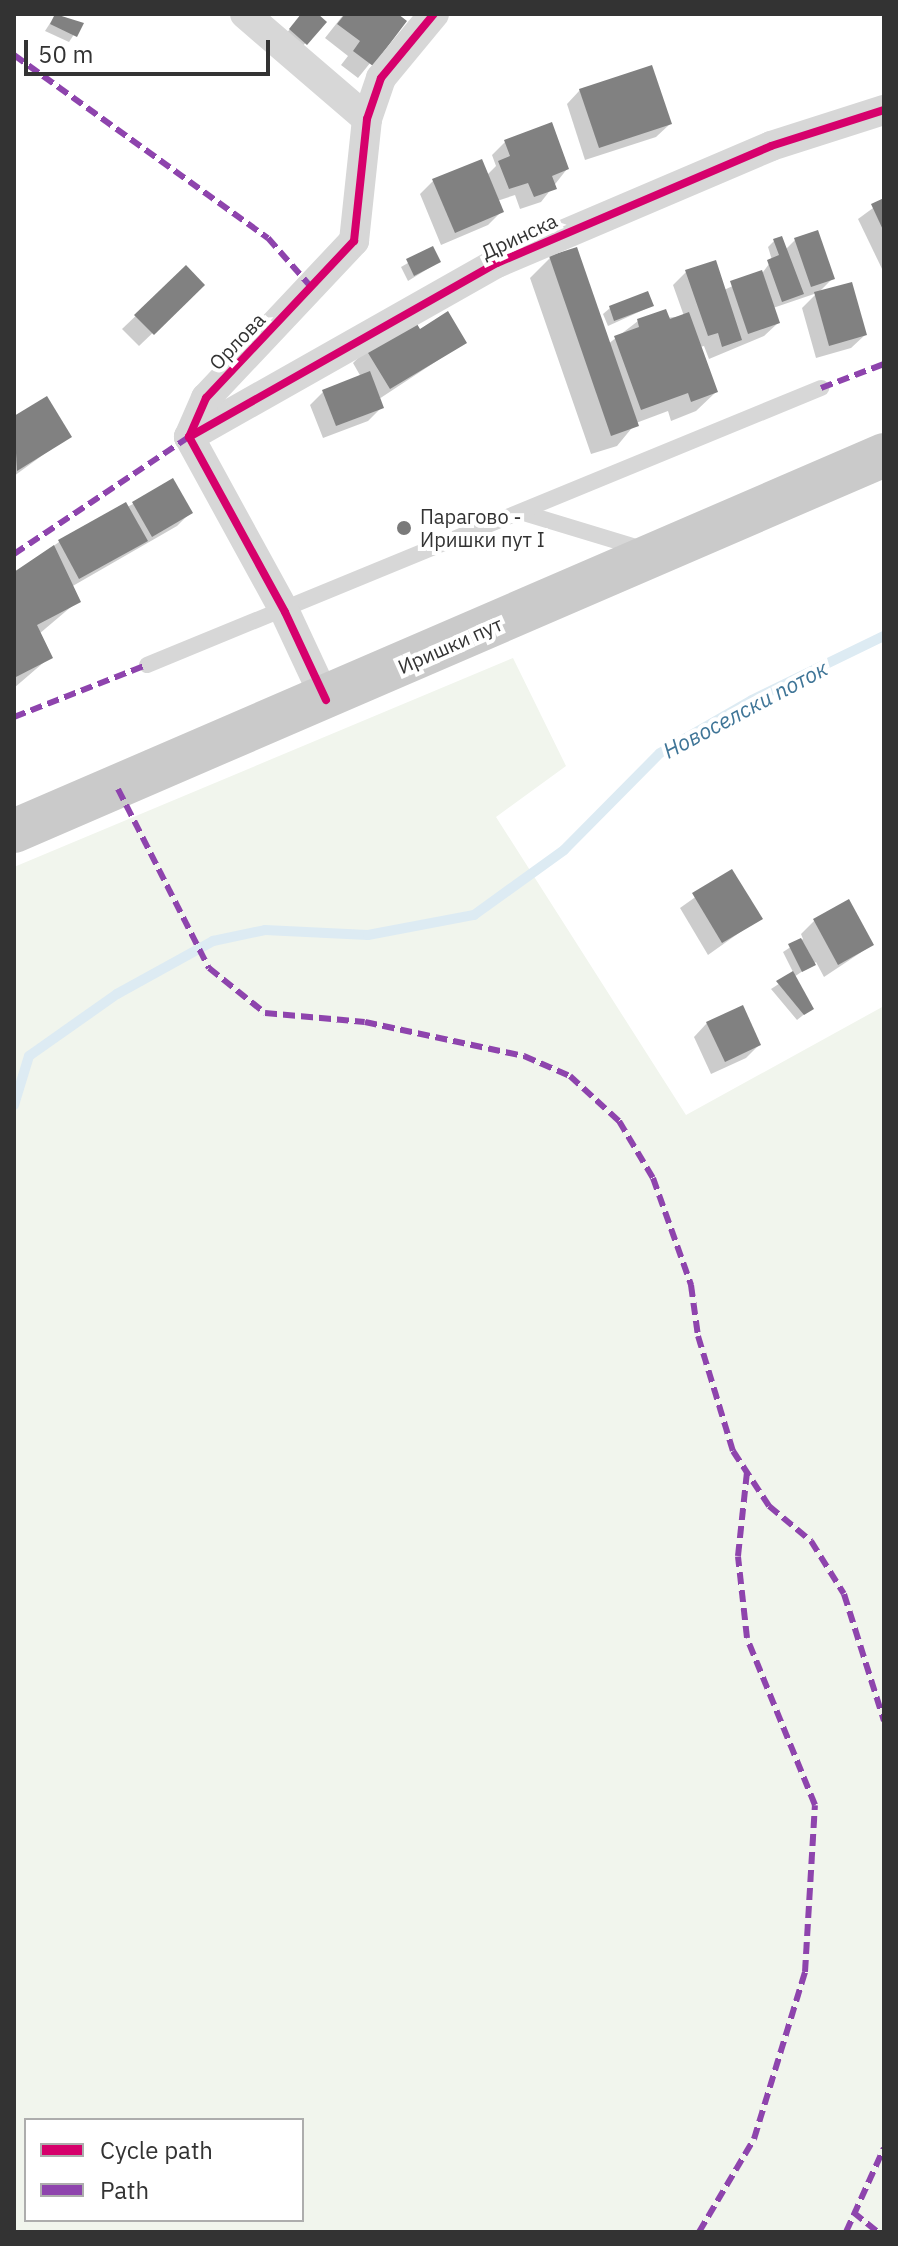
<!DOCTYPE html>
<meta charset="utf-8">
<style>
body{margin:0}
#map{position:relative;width:898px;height:2246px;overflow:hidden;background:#fff;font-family:"IBM Plex Sans",sans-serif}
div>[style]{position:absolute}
.green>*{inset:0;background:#f1f5ed}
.shadow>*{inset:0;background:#0003}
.stream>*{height:10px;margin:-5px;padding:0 5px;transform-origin:5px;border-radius:5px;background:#ddebf3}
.building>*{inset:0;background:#818181}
.service>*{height:16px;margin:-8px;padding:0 8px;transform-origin:8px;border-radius:8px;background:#d7d7d7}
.minor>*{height:30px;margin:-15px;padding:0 15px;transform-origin:15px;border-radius:15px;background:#d7d7d7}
.primary>*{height:44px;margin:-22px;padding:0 22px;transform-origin:22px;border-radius:22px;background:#cacaca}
.quiet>*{height:6px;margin-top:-3px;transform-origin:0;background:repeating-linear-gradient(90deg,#8e44ad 0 12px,transparent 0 18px)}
.cycleway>*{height:8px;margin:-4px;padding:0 4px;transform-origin:4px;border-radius:4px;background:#d6006c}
.dots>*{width:22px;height:22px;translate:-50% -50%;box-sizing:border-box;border:4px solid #fff;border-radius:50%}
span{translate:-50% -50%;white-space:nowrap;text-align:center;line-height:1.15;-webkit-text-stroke:8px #fff;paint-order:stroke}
.street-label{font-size:20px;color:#333}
.poi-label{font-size:20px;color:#333}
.left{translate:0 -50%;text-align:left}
.water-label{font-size:22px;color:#3f7597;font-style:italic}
.frame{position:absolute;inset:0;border:16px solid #333;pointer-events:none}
.legend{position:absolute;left:24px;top:2118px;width:280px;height:104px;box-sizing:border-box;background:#fff;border:2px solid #adadad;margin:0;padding:10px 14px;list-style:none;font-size:24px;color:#333}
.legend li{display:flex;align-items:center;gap:16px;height:40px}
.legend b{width:40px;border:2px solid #adadad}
.scale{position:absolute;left:24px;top:40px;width:246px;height:36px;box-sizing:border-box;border:4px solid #333;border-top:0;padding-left:10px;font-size:24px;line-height:28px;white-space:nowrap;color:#333;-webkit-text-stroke:6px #fff;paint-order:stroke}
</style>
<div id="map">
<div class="green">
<i style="clip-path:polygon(evenodd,513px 658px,566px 766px,496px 817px,686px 1115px,884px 1006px,884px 2232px,14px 2232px,14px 867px,513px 658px,26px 2120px,302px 2120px,302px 2220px,26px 2220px,26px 2120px)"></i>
</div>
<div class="shadow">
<i style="clip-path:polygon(56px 14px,81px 24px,69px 42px,45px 31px)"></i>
<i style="clip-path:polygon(303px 14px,315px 14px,325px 22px,299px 50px,284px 36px)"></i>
<i style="clip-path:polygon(344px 14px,394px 14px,404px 21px,358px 78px,341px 65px,348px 56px,325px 38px)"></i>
<i style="clip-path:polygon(580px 90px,670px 124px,656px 137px,585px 160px,567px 104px)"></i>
<i style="clip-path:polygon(505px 142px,567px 169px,541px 202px,520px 209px,515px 195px,497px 201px,501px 212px,488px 225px,441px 245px,420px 194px,434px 180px,486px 176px,496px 166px,492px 155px)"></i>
<i style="clip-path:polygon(884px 200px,884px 273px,858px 219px)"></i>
<i style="clip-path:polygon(795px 240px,833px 278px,818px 293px,865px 335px,851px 348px,816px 358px,802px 308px,817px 293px,773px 308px,778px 323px,764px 336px,709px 359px,704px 346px,700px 347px,716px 392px,696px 411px,671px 421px,668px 411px,636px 423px,617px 446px,591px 454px,530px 278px,550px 258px,608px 344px,638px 321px,684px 316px,673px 285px,687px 271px,724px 290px,763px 272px,772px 260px,768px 247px,774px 241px,785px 250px)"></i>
<i style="clip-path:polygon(432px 249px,439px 262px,408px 281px,401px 267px)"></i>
<i style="clip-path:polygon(186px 268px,203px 285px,139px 346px,122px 329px)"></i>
<i style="clip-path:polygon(652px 306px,608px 326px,603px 314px,610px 308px)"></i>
<i style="clip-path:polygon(419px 331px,464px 343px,379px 399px,382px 407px,368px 421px,323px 438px,310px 405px,324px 391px,361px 377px,353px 363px,366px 350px)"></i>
<i style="clip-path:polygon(46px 399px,69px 436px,14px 476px,14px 419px)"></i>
<i style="clip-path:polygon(133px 504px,190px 513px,177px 526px,71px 587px,78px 601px,39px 634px,50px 657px,14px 688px,14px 574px,59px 542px)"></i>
<i style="clip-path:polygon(732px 871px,760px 918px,708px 955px,680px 908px)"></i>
<i style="clip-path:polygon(814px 921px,872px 945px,824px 977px,816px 962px,794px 977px,812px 1008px,797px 1020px,771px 989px,794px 974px,783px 952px,803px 939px,801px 934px)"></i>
<i style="clip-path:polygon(707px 1023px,759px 1045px,746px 1058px,711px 1074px,694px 1037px)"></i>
</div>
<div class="stream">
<i style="left:14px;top:1105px;width:51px;rotate:-73deg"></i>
<i style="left:29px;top:1056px;width:108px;rotate:-35.2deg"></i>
<i style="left:117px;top:994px;width:110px;rotate:-28.9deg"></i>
<i style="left:213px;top:941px;width:53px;rotate:-11.9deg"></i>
<i style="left:265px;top:930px;width:103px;rotate:2.8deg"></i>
<i style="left:368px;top:935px;width:108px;rotate:-10.7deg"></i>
<i style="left:474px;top:915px;width:111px;rotate:-35.8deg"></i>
<i style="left:564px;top:850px;width:136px;rotate:-45.3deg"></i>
<i style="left:660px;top:753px;width:106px;rotate:-29.9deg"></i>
<i style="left:752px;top:700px;width:147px;rotate:-25.9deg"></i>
</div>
<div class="building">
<i style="clip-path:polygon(55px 14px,84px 23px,77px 37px,50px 24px)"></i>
<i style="clip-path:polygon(301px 14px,318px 14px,327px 22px,307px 45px,289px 29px)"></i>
<i style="clip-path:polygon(345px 14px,398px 14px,407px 21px,373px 66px,353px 51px,360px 41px,337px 24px)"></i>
<i style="clip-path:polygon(652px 65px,672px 124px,599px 148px,579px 89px)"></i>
<i style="clip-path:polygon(552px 122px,569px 169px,552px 176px,557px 189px,534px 197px,528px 183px,509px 189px,498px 161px,510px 156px,504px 140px)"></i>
<i style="clip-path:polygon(482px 159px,504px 212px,455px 233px,432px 179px)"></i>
<i style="clip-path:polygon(884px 198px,884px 232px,871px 204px)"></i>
<i style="clip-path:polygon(818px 230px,835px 279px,811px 287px,794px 238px)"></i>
<i style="clip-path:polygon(782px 236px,804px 294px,782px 302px,767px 260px,779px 255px,773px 239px)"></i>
<i style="clip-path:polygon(433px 246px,441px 262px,414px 276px,406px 259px)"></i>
<i style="clip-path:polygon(577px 247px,639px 426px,611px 436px,549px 256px)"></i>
<i style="clip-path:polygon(716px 260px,742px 340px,722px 347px,718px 333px,708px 336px,685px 270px)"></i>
<i style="clip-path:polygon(186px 265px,205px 285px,154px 335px,134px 315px)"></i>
<i style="clip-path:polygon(762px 270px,780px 323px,748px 334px,730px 281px)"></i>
<i style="clip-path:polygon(852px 282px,867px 335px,829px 346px,814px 292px)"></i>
<i style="clip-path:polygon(648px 291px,654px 306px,614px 321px,609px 306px)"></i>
<i style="clip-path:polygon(666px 309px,670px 319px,689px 312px,718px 392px,691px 402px,688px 393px,641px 410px,614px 336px,639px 327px,637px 319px)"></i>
<i style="clip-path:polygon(448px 311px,467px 343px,390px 389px,365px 348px,414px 319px,420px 329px)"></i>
<i style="clip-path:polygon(370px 371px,384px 408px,336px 426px,322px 390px)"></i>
<i style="clip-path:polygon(47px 396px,72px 437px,17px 471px,14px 416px)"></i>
<i style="clip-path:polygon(173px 478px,193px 513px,152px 537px,132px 502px)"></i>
<i style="clip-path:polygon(126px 502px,148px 541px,79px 579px,58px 540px)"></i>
<i style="clip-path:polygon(54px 545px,81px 602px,37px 625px,53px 658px,14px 678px,14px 572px)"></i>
<i style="clip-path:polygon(732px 869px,763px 919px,722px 943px,692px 893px)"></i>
<i style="clip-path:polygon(849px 899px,874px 945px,838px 965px,813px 919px)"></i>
<i style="clip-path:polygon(801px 938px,816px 965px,802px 972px,788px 944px)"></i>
<i style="clip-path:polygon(793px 971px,814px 1009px,804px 1015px,776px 981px)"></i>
<i style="clip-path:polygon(743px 1005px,761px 1045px,725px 1062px,706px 1022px)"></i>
</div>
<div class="service">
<i style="left:524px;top:513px;width:127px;rotate:16.9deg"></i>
<i style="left:147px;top:665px;width:729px;rotate:-22.34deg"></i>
</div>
<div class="minor">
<i style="left:245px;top:14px;width:161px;rotate:40.7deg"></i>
<i style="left:189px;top:437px;width:354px;rotate:-29.5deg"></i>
<i style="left:497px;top:263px;width:298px;rotate:-23.1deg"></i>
<i style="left:771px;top:146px;width:119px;rotate:-17.7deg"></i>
<i style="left:326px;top:700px;width:97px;rotate:-115deg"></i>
<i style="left:285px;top:612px;width:200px;rotate:-118.7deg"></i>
<i style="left:189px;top:437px;width:43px;rotate:-66.4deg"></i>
<i style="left:206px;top:398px;width:216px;rotate:-46.7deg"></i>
<i style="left:354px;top:241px;width:123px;rotate:-83.9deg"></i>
<i style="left:367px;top:119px;width:43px;rotate:-71.1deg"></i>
<i style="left:381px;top:78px;width:83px;rotate:-50.4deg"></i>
</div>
<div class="primary">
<i style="left:14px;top:831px;width:948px;rotate:-23.37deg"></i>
</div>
<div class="quiet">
<i style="left:14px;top:55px;width:313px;rotate:35.8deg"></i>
<i style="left:268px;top:238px;width:65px;rotate:48.7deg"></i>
<i style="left:821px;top:388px;width:67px;rotate:-20.9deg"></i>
<i style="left:14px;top:554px;width:211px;rotate:-33.8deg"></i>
<i style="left:14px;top:717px;width:143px;rotate:-21.4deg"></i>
<i style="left:118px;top:789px;width:201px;rotate:63.1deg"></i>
<i style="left:209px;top:968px;width:72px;rotate:38.8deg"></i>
<i style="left:265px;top:1013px;width:100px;rotate:5.1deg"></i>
<i style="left:365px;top:1022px;width:163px;rotate:12.1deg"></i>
<i style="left:524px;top:1056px;width:50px;rotate:23.5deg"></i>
<i style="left:570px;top:1076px;width:67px;rotate:42.6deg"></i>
<i style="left:619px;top:1121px;width:66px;rotate:59.2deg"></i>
<i style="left:653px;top:1178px;width:114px;rotate:70.4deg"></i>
<i style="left:691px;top:1285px;width:51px;rotate:82.2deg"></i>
<i style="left:698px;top:1336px;width:120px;rotate:73.1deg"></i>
<i style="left:733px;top:1451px;width:66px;rotate:56.8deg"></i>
<i style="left:769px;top:1506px;width:55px;rotate:39.8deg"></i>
<i style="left:811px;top:1541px;width:62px;rotate:58.1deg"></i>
<i style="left:844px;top:1594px;width:133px;rotate:72.5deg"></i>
<i style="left:853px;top:2212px;width:32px;rotate:39deg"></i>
<i style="left:699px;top:2232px;width:108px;rotate:-59.4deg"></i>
<i style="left:754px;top:2139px;width:175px;rotate:-73deg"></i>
<i style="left:805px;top:1972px;width:167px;rotate:-86.6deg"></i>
<i style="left:815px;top:1805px;width:180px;rotate:-112.2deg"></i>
<i style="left:747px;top:1638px;width:82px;rotate:-96.3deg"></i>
<i style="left:738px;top:1556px;width:84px;rotate:-83.9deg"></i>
<i style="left:846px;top:2232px;width:92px;rotate:-65.7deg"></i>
</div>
<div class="cycleway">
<i style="left:189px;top:437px;width:354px;rotate:-29.5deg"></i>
<i style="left:497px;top:263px;width:298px;rotate:-23.1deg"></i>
<i style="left:771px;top:146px;width:119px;rotate:-17.7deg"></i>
<i style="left:326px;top:700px;width:97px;rotate:-115deg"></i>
<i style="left:285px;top:612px;width:200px;rotate:-118.7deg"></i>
<i style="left:189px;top:437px;width:43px;rotate:-66.4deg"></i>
<i style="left:206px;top:398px;width:216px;rotate:-46.7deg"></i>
<i style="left:354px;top:241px;width:123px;rotate:-83.9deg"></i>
<i style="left:367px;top:119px;width:43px;rotate:-71.1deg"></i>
<i style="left:381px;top:78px;width:83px;rotate:-50.4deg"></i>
</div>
<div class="dots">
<i style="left:404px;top:528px;background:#7a7a7a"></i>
</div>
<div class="street-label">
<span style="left:519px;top:236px;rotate:-25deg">Дринска</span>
<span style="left:237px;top:341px;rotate:-46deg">Орлова</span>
<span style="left:450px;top:645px;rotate:-24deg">Иришки пут</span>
</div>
<div class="poi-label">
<span class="left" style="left:420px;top:528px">Парагово -<br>Иришки пут I</span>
</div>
<div class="water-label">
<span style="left:745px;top:709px;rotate:-28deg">Новоселски поток</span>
</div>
<div class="frame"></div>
<ul class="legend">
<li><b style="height:10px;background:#d6006c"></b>Cycle path</li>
<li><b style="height:10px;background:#8e44ad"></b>Path</li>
</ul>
<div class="scale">50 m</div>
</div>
